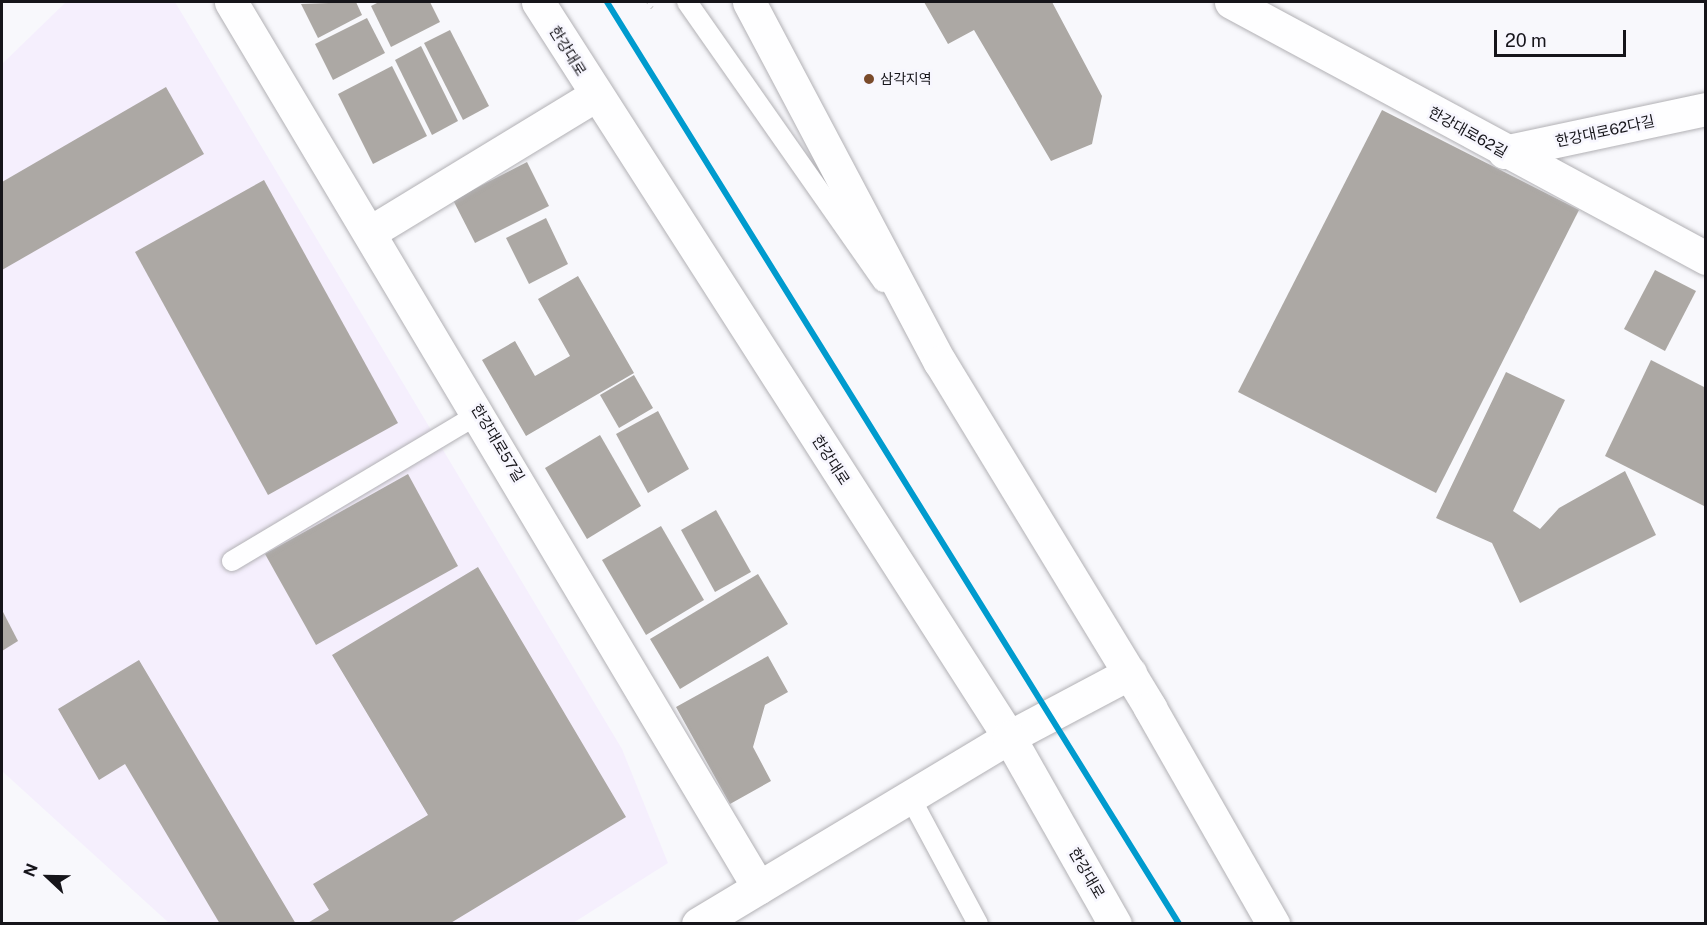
<!DOCTYPE html>
<meta charset="utf-8">
<style>
body{margin:0}
#map{position:relative;width:1707px;height:925px;overflow:hidden;background:#f8f8fc;font-family:"Public Sans","Noto Sans KR",sans-serif}
div>[style]{position:absolute}
.education>*{inset:0;background:#f5effd}
.building>*{inset:0;background:#aca8a4}
.path>*{height:4px;margin-top:-2px;transform-origin:0;background:repeating-linear-gradient(90deg,#d8d8d9 0 1.5px,transparent 0 6px)}
.roads{filter:drop-shadow(0 0 2px #b2b1b5) drop-shadow(0 0 2px #b2b1b5)}
.lane>*{height:20px;margin:-10px;padding:0 10px;transform-origin:10px;border-radius:10px;background:#fefeff}
.street>*{height:33px;margin:-16.5px;padding:0 16.5px;transform-origin:16.5px;border-radius:16.5px;background:#fefeff}
.primary>*{height:33px;margin:-16.5px;padding:0 16.5px;transform-origin:16.5px;border-radius:16.5px;background:#fefeff}
.metro-1>*{height:6px;margin:-3px;padding:0 3px;transform-origin:3px;border-radius:3px;background:#009bce}
.dots>*{width:16px;height:16px;translate:-50% -50%;box-sizing:border-box;border:3px solid #f7f6fe;border-radius:50%}
span{translate:-50% -50%;white-space:nowrap;text-align:center;line-height:1.15;-webkit-text-stroke:5px #f7f6fe;paint-order:stroke}
.bus-label{font-size:14px;color:#16151a}
.left{translate:0 -50%;text-align:left}
.street-label{font-size:15px;color:#16151a}
.frame{position:absolute;inset:0;border:3px solid #16151a;pointer-events:none}
.north{position:absolute;left:18px;top:847px;width:60px;height:60px;-webkit-text-stroke:4px #f7f6fe;paint-order:stroke;rotate:292deg;font-size:16px;font-weight:700;line-height:24px;text-align:center;color:#16151a}
.north::after{content:'';display:block;margin:auto;width:21px;height:27px;background:#16151a;clip-path:polygon(50% 0,100% 100%,50% 72%,0 100%)}
.scale{position:absolute;left:1494px;top:30px;width:132px;height:27px;box-sizing:border-box;border:3px solid #16151a;border-top:0;padding-left:8px;font-size:18px;line-height:21px;white-space:nowrap;color:#16151a;-webkit-text-stroke:4px #f7f6fe;paint-order:stroke}
</style>
<div id="map">
<div class="education">
<i style="clip-path:polygon(66px 2px,175px 2px,622px 749px,668px 863px,573px 923px,169px 923px,2px 771px,2px 64px)"></i>
</div>
<div class="building">
<i style="clip-path:polygon(356px 2px,362px 15px,318px 38px,301px 4px)"></i>
<i style="clip-path:polygon(379px 2px,430px 2px,440px 22px,391px 47px,371px 6px)"></i>
<i style="clip-path:polygon(924px 2px,1052px 2px,1102px 96px,1092px 144px,1051px 161px,974px 30px,948px 44px)"></i>
<i style="clip-path:polygon(367px 18px,385px 53px,333px 80px,315px 44px)"></i>
<i style="clip-path:polygon(450px 30px,489px 106px,463px 120px,424px 43px)"></i>
<i style="clip-path:polygon(421px 46px,458px 121px,432px 135px,395px 60px)"></i>
<i style="clip-path:polygon(392px 66px,427px 136px,373px 164px,338px 94px)"></i>
<i style="clip-path:polygon(166px 87px,204px 154px,2px 270px,2px 182px)"></i>
<i style="clip-path:polygon(1382px 110px,1579px 210px,1436px 493px,1238px 392px)"></i>
<i style="clip-path:polygon(527px 162px,549px 206px,475px 243px,453px 200px)"></i>
<i style="clip-path:polygon(264px 180px,398px 423px,268px 495px,135px 252px)"></i>
<i style="clip-path:polygon(546px 218px,568px 264px,529px 284px,506px 238px)"></i>
<i style="clip-path:polygon(1655px 270px,1696px 291px,1665px 351px,1624px 329px)"></i>
<i style="clip-path:polygon(578px 276px,634px 373px,526px 436px,482px 360px,515px 341px,535px 376px,570px 356px,538px 299px)"></i>
<i style="clip-path:polygon(1651px 360px,1706px 388px,1706px 507px,1605px 456px)"></i>
<i style="clip-path:polygon(1506px 372px,1565px 400px,1513px 511px,1540px 529px,1559px 508px,1625px 471px,1656px 535px,1520px 603px,1492px 543px,1436px 518px)"></i>
<i style="clip-path:polygon(634px 375px,653px 408px,619px 428px,600px 395px)"></i>
<i style="clip-path:polygon(658px 411px,689px 469px,648px 493px,616px 434px)"></i>
<i style="clip-path:polygon(600px 435px,641px 506px,587px 539px,545px 468px)"></i>
<i style="clip-path:polygon(408px 474px,458px 566px,316px 645px,265px 554px)"></i>
<i style="clip-path:polygon(716px 510px,751px 572px,715px 592px,681px 530px)"></i>
<i style="clip-path:polygon(661px 526px,704px 600px,646px 635px,602px 560px)"></i>
<i style="clip-path:polygon(478px 567px,626px 817px,449px 924px,306px 924px,329px 910px,313px 884px,428px 815px,332px 655px)"></i>
<i style="clip-path:polygon(758px 574px,788px 624px,680px 689px,650px 639px)"></i>
<i style="clip-path:polygon(2px 610px,18px 641px,2px 651px)"></i>
<i style="clip-path:polygon(768px 656px,788px 692px,765px 705px,753px 747px,771px 781px,730px 804px,676px 707px)"></i>
<i style="clip-path:polygon(139px 660px,296px 924px,220px 924px,125px 764px,99px 780px,58px 709px)"></i>
</div>
<div class="path">
<i style="left:648px;top:2px;width:11px;rotate:56deg"></i>
</div>
<div class="roads">
<div class="lane">
<i style="left:687px;top:2px;width:342px;rotate:55deg"></i>
<i style="left:232px;top:561px;width:289px;rotate:-30.8deg"></i>
<i style="left:910px;top:797px;width:144px;rotate:61.8deg"></i>
</div>
<div class="street">
<i style="left:231px;top:2px;width:1031px;rotate:59.21deg"></i>
<i style="left:1231px;top:2px;width:540px;rotate:28.32deg"></i>
<i style="left:1504px;top:152px;width:207px;rotate:-12deg"></i>
<i style="left:372px;top:231px;width:262px;rotate:-31.3deg"></i>
<i style="left:698px;top:924px;width:363px;rotate:-31deg"></i>
<i style="left:1009px;top:737px;width:137px;rotate:-27.9deg"></i>
</div>
<div class="primary">
<i style="left:538px;top:2px;width:873px;rotate:57.35deg"></i>
<i style="left:1009px;top:737px;width:215px;rotate:60.5deg"></i>
<i style="left:749px;top:2px;width:408px;rotate:62.1deg"></i>
<i style="left:940px;top:362px;width:405px;rotate:58.7deg"></i>
<i style="left:1150px;top:708px;width:249px;rotate:60.3deg"></i>
</div>
</div>
<div class="metro-1">
<i style="left:607px;top:2px;width:1085px;rotate:58.18deg"></i>
</div>
<div class="dots">
<i style="left:869px;top:79px;background:#7a4b2a"></i>
</div>
<div class="bus-label">
<span class="left" style="left:880px;top:79px">삼각지역</span>
</div>
<div class="street-label">
<span style="left:568px;top:51px;rotate:58deg">한강대로</span>
<span style="left:1605px;top:131px;rotate:-12deg">한강대로62다길</span>
<span style="left:1468px;top:132px;rotate:29deg">한강대로62길</span>
<span style="left:498px;top:443px;rotate:59deg">한강대로57길</span>
<span style="left:831px;top:460px;rotate:57deg">한강대로</span>
<span style="left:1087px;top:873px;rotate:60deg">한강대로</span>
</div>
<div class="frame"></div>
<div class="north">N</div>
<div class="scale">20 m</div>
</div>
